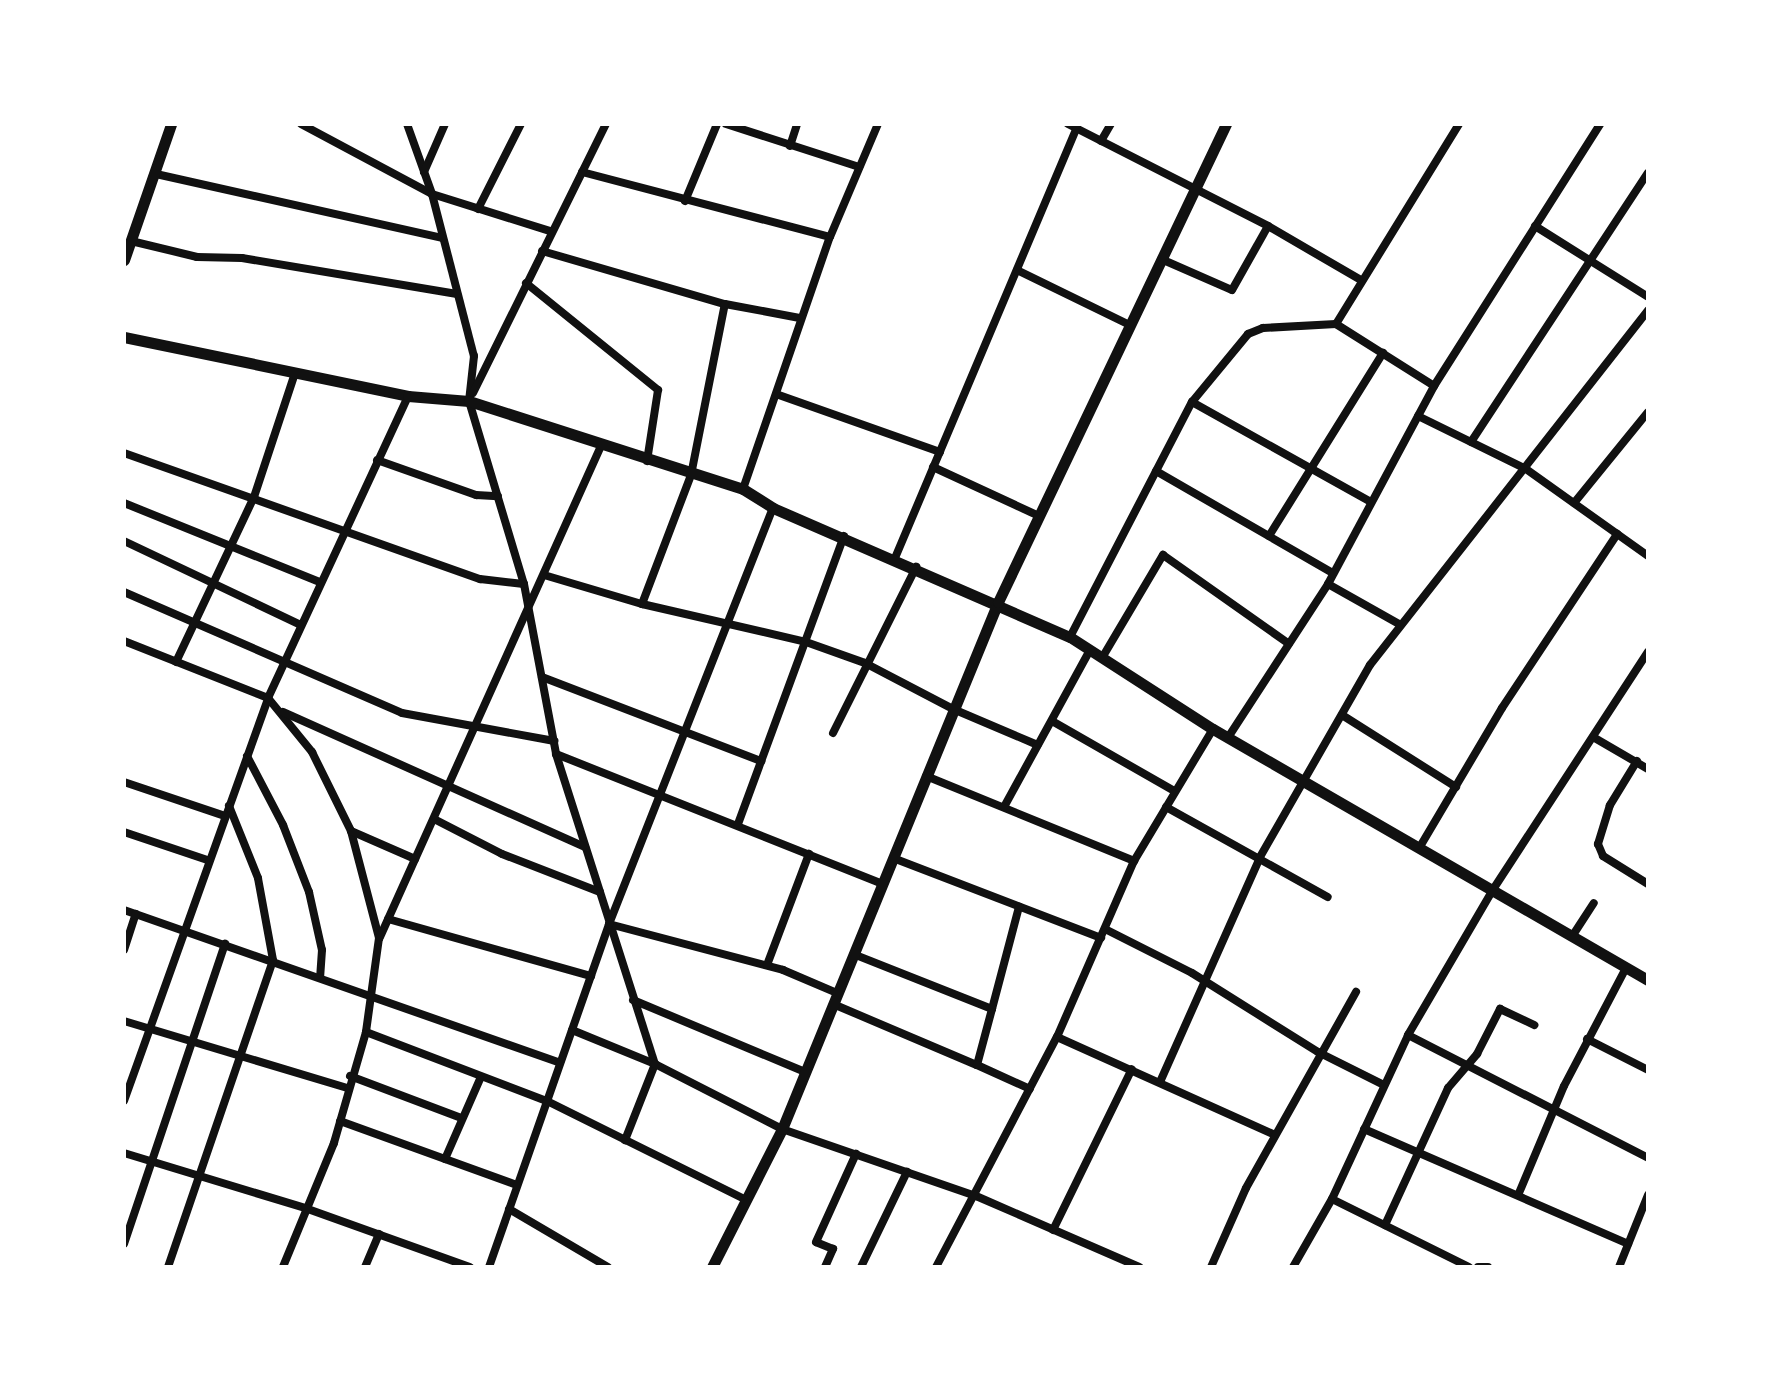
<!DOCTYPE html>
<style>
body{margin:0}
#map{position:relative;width:1772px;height:1391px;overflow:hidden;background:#fff;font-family:Overpass,sans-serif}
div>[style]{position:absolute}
.minor>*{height:8px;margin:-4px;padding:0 4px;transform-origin:4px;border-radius:4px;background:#111}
.tertiary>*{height:11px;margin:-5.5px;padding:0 5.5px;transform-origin:5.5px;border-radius:5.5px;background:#111}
span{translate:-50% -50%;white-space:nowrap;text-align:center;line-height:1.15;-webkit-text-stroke:8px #fff;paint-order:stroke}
.frame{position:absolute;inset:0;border:126px solid #fff;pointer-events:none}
</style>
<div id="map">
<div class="minor">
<i style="left:301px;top:124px;width:149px;rotate:28.1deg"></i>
<i style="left:432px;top:194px;width:124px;rotate:17.4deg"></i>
<i style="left:407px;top:124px;width:74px;rotate:70.3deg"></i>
<i style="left:432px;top:194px;width:167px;rotate:75.5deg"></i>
<i style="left:474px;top:356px;width:45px;rotate:96.3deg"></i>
<i style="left:469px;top:401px;width:191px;rotate:73.3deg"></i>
<i style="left:524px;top:584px;width:173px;rotate:79.3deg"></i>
<i style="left:556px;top:754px;width:325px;rotate:72.3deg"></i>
<i style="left:655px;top:1064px;width:82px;rotate:111.5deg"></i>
<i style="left:726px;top:124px;width:140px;rotate:17.9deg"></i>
<i style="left:1068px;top:124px;width:225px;rotate:27deg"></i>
<i style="left:1268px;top:226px;width:105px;rotate:30.2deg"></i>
<i style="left:1101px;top:141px;width:20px;rotate:-60deg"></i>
<i style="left:790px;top:146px;width:23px;rotate:-72deg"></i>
<i style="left:424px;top:172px;width:52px;rotate:-66.4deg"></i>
<i style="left:582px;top:172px;width:256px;rotate:14.7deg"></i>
<i style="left:156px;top:174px;width:293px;rotate:12.6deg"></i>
<i style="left:685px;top:201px;width:83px;rotate:-67.4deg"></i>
<i style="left:478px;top:209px;width:95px;rotate:-63.2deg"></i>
<i style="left:1535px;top:226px;width:133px;rotate:32.1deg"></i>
<i style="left:131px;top:241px;width:68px;rotate:13.6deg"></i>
<i style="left:197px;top:257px;width:45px;rotate:1.3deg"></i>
<i style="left:242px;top:258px;width:218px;rotate:9.5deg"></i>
<i style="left:542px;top:251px;width:191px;rotate:16.2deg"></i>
<i style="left:725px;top:304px;width:76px;rotate:10.6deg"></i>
<i style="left:1161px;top:259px;width:77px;rotate:23.6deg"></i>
<i style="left:1232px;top:290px;width:73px;rotate:-60.6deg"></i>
<i style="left:1017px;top:270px;width:126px;rotate:26deg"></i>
<i style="left:526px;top:283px;width:170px;rotate:39deg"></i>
<i style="left:658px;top:390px;width:72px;rotate:98.8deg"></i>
<i style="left:1336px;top:324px;width:235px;rotate:-58.4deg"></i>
<i style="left:473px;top:393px;width:300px;rotate:-63.7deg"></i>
<i style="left:776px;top:394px;width:174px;rotate:19.5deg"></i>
<i style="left:1192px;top:402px;width:205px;rotate:29.2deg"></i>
<i style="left:1418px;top:416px;width:120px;rotate:26.1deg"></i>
<i style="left:1526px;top:469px;width:150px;rotate:35.5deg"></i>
<i style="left:1471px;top:442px;width:322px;rotate:-56.7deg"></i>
<i style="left:124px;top:453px;width:378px;rotate:19.5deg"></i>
<i style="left:480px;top:579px;width:44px;rotate:6.5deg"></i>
<i style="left:377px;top:460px;width:105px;rotate:19.5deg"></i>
<i style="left:476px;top:495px;width:22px;rotate:3deg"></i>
<i style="left:933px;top:467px;width:117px;rotate:24.8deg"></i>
<i style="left:1156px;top:471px;width:204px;rotate:30deg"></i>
<i style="left:743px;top:489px;width:267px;rotate:-71deg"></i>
<i style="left:830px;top:237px;width:123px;rotate:-67deg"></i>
<i style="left:124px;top:503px;width:211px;rotate:22deg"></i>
<i style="left:1574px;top:503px;width:117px;rotate:-50.9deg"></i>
<i style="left:1269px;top:536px;width:216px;rotate:-58.1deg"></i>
<i style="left:124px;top:541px;width:196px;rotate:25.4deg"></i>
<i style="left:895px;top:558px;width:467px;rotate:-67.1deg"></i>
<i style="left:544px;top:575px;width:102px;rotate:16.5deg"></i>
<i style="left:642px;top:604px;width:168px;rotate:13deg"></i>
<i style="left:806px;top:642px;width:63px;rotate:19.6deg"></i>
<i style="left:865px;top:663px;width:99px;rotate:27.6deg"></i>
<i style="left:953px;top:709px;width:92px;rotate:23deg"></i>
<i style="left:1328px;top:584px;width:81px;rotate:29.4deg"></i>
<i style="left:124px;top:592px;width:303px;rotate:23.5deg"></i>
<i style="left:402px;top:713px;width:155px;rotate:10.4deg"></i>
<i style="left:642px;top:604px;width:138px;rotate:-69.2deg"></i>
<i style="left:691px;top:475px;width:174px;rotate:-78.8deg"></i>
<i style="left:1070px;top:637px;width:265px;rotate:-62.6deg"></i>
<i style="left:1192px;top:402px;width:88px;rotate:-50.5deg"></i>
<i style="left:1248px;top:334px;width:16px;rotate:-22deg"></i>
<i style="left:1263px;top:328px;width:73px;rotate:-3.1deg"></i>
<i style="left:1336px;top:324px;width:116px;rotate:32.3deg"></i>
<i style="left:124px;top:641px;width:155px;rotate:21.6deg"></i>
<i style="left:268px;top:698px;width:70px;rotate:50.8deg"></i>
<i style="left:312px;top:752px;width:88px;rotate:63.7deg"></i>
<i style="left:351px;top:831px;width:111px;rotate:75.3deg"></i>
<i style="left:379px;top:938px;width:95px;rotate:97.9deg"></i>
<i style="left:366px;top:1032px;width:116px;rotate:106.1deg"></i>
<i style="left:334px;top:1143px;width:134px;rotate:112.4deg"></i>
<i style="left:1102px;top:658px;width:120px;rotate:-59.4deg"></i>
<i style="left:1163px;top:555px;width:154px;rotate:35.2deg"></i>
<i style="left:176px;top:662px;width:183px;rotate:-64.7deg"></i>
<i style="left:254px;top:497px;width:131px;rotate:-71.7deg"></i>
<i style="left:542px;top:677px;width:235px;rotate:21deg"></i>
<i style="left:283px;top:712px;width:331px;rotate:24.1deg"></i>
<i style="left:1342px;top:715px;width:135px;rotate:32.3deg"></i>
<i style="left:1052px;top:721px;width:141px;rotate:29.8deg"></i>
<i style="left:833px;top:733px;width:186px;rotate:-63.4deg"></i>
<i style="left:1229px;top:736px;width:181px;rotate:-56.9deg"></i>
<i style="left:1328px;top:584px;width:225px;rotate:-61.8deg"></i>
<i style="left:1434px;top:386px;width:310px;rotate:-57.6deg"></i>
<i style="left:1593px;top:737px;width:64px;rotate:30.2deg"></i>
<i style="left:556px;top:754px;width:351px;rotate:21.7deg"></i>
<i style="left:247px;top:756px;width:78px;rotate:62.4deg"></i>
<i style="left:283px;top:825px;width:72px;rotate:68.8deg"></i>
<i style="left:309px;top:892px;width:59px;rotate:77.4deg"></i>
<i style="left:322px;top:950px;width:26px;rotate:94deg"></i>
<i style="left:1637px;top:761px;width:52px;rotate:121.5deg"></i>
<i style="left:1610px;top:805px;width:41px;rotate:107.1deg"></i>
<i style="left:1598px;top:844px;width:13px;rotate:67deg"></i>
<i style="left:1603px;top:856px;width:53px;rotate:31.9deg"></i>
<i style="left:926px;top:776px;width:225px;rotate:22.2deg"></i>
<i style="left:124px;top:782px;width:107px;rotate:18.6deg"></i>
<i style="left:1004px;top:807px;width:179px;rotate:-61.3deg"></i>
<i style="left:1166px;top:807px;width:185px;rotate:29.1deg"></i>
<i style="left:434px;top:819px;width:76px;rotate:27.2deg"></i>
<i style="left:502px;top:854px;width:105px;rotate:21.2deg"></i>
<i style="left:738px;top:824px;width:307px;rotate:-69.8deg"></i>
<i style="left:351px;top:831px;width:70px;rotate:23.6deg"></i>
<i style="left:124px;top:832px;width:88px;rotate:18.6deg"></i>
<i style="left:1421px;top:845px;width:159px;rotate:-59.4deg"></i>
<i style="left:1502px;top:708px;width:209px;rotate:-56.5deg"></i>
<i style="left:893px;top:858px;width:223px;rotate:21deg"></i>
<i style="left:124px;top:910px;width:462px;rotate:19.3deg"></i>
<i style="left:388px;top:919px;width:211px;rotate:15.7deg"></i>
<i style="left:609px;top:924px;width:180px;rotate:14.8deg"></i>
<i style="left:783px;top:970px;width:59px;rotate:23.1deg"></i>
<i style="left:1105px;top:929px;width:97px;rotate:26.8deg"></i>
<i style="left:1192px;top:973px;width:149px;rotate:32.1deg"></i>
<i style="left:1318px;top:1052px;width:74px;rotate:26.6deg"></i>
<i style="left:1573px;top:935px;width:38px;rotate:-57deg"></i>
<i style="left:380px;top:937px;width:538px;rotate:-65.77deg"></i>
<i style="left:124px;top:950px;width:38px;rotate:-72deg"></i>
<i style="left:767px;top:965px;width:119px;rotate:-69.3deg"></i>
<i style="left:633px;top:1000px;width:186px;rotate:22.7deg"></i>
<i style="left:833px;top:1004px;width:156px;rotate:23deg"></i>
<i style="left:977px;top:1065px;width:58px;rotate:-75deg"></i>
<i style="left:992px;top:1009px;width:149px;rotate:-158.4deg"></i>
<i style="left:992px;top:1009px;width:106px;rotate:-75.2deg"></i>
<i style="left:124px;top:1021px;width:234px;rotate:16.7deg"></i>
<i style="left:572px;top:1030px;width:90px;rotate:22.3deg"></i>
<i style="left:655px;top:1064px;width:143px;rotate:27.1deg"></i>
<i style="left:782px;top:1129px;width:205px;rotate:19.1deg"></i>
<i style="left:976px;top:1196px;width:178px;rotate:23.5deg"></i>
<i style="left:366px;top:1032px;width:194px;rotate:20.9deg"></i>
<i style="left:547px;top:1101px;width:222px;rotate:26.4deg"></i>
<i style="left:1408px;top:1035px;width:270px;rotate:27.1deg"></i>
<i style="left:1057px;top:1037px;width:239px;rotate:24.2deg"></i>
<i style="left:1587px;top:1039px;width:68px;rotate:26.9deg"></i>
<i style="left:977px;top:1065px;width:58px;rotate:24.4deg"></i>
<i style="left:350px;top:1076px;width:119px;rotate:20.7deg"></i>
<i style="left:1160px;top:1082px;width:246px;rotate:-66deg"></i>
<i style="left:1260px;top:857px;width:221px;rotate:-60.2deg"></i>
<i style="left:1370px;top:665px;width:451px;rotate:-51.9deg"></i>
<i style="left:124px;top:1101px;width:428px;rotate:-70.3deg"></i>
<i style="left:268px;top:698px;width:333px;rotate:-65.1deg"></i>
<i style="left:340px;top:1121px;width:188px;rotate:19.9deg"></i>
<i style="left:1364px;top:1129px;width:288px;rotate:23.5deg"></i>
<i style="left:124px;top:1153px;width:189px;rotate:16.9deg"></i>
<i style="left:305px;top:1208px;width:175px;rotate:19.7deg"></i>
<i style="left:445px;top:1159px;width:87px;rotate:-66.4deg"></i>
<i style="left:1519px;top:1193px;width:116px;rotate:-67.2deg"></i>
<i style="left:1564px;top:1086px;width:133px;rotate:-62.3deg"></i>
<i style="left:1332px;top:1199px;width:153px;rotate:26.4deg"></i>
<i style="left:509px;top:1209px;width:115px;rotate:30.4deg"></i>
<i style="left:1385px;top:1225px;width:151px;rotate:-65.3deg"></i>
<i style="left:1448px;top:1088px;width:45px;rotate:-49.5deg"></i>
<i style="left:1477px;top:1054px;width:51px;rotate:-62.9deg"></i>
<i style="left:1500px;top:1009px;width:38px;rotate:25deg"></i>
<i style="left:1053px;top:1230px;width:179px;rotate:-63.9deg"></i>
<i style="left:124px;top:1244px;width:317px;rotate:-71.4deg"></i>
<i style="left:168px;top:1267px;width:324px;rotate:-71.1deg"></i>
<i style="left:273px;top:960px;width:83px;rotate:-100.4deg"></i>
<i style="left:258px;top:878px;width:78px;rotate:-111.9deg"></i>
<i style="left:365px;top:1267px;width:36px;rotate:-67deg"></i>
<i style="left:489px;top:1267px;width:363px;rotate:-70.7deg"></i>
<i style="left:609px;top:924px;width:447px;rotate:-68.5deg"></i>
<i style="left:825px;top:1267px;width:20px;rotate:-66deg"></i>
<i style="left:833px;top:1249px;width:18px;rotate:-158deg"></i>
<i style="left:816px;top:1242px;width:97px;rotate:-65.6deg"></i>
<i style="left:861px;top:1267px;width:106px;rotate:-64.2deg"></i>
<i style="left:936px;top:1267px;width:260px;rotate:-62.3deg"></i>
<i style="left:1057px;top:1037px;width:192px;rotate:-66.4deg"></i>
<i style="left:1134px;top:861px;width:154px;rotate:-59.1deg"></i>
<i style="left:1211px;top:1267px;width:86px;rotate:-66.1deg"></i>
<i style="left:1246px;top:1188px;width:225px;rotate:-60.7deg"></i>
<i style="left:1293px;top:1267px;width:78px;rotate:-60.2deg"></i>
<i style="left:1332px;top:1199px;width:181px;rotate:-65.1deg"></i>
<i style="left:1408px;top:1035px;width:170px;rotate:-59.7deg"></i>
<i style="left:1494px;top:888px;width:282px;rotate:-56.9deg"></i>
<i style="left:1478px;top:1267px;width:10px"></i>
<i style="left:1619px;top:1267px;width:78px;rotate:-68.1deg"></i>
</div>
<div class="tertiary">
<i style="left:124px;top:260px;width:144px;rotate:-70.9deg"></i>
<i style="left:124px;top:337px;width:290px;rotate:11.7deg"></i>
<i style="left:408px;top:396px;width:61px;rotate:4.7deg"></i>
<i style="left:469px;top:401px;width:288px;rotate:17.8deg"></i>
<i style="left:743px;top:489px;width:36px;rotate:32deg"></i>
<i style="left:773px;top:508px;width:324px;rotate:23.5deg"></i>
<i style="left:1070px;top:637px;width:170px;rotate:32.8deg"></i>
<i style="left:1213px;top:729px;width:502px;rotate:29.99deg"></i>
<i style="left:712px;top:1267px;width:155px;rotate:-63.1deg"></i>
<i style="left:782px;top:1129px;width:570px;rotate:-67.71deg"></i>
<i style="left:998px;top:602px;width:530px;rotate:-64.5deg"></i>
</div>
<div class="frame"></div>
</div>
